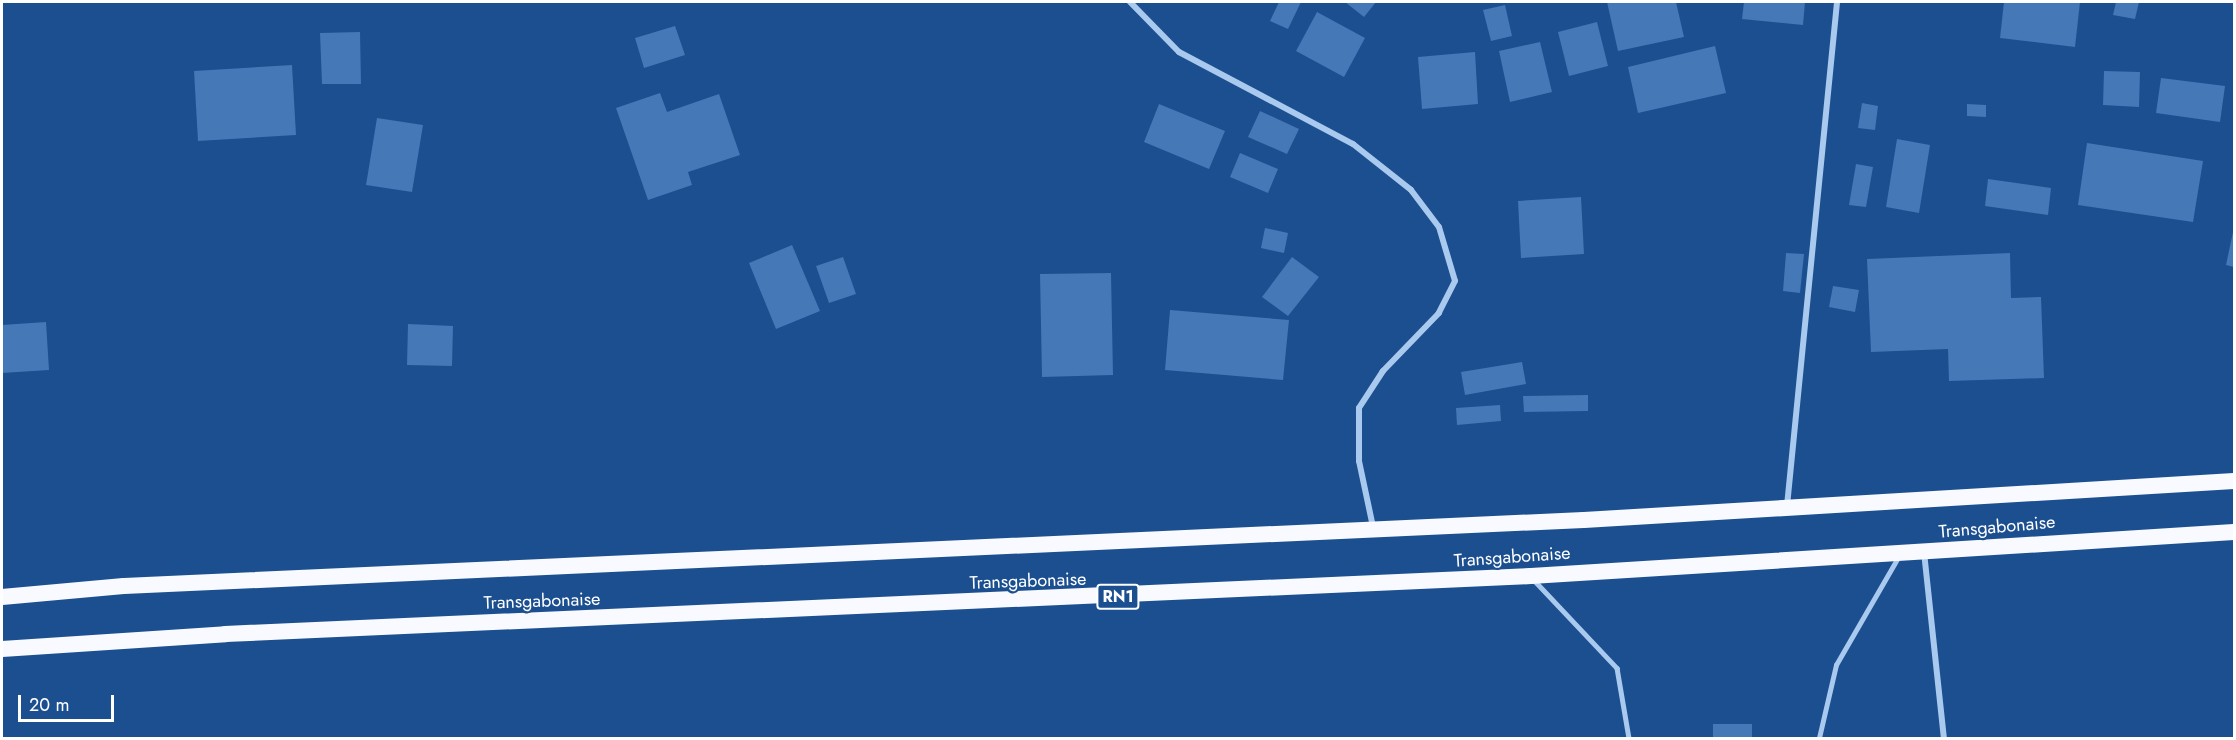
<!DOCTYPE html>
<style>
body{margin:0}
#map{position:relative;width:2236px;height:740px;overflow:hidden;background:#1b4f8f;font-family:Jost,sans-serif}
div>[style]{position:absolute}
.building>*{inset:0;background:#4478b7}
.service>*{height:4.5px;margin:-2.25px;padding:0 2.25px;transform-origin:2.25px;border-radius:2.25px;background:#a9c9ee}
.minor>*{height:6px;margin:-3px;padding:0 3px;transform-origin:3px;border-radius:3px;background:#a9c9ee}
.trunk>*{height:16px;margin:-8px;padding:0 8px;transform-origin:8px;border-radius:8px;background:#f8faff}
span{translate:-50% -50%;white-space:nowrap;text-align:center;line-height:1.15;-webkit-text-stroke:4.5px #1b4f8f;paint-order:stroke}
.shield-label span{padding:2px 4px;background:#1b4f8f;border:2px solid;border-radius:4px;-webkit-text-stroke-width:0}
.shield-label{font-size:16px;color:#fff;font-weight:700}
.street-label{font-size:18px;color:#fff}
.frame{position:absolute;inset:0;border:3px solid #fff;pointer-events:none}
.scale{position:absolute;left:18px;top:695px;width:96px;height:27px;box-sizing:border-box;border:3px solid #fff;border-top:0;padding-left:8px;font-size:18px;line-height:21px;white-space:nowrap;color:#fff;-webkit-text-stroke:4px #1b4f8f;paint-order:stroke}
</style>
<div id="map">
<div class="building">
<i style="clip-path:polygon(1279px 2px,1301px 2px,1288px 29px,1270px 21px)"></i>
<i style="clip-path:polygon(1345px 2px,1376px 2px,1364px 17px)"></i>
<i style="clip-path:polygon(1607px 2px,1676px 2px,1684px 37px,1618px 51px)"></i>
<i style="clip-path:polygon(1744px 2px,1805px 2px,1803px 25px,1742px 19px)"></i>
<i style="clip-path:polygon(2004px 2px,2080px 2px,2075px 47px,2000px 38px)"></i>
<i style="clip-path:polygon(2116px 2px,2139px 2px,2135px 19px,2113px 15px)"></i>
<i style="clip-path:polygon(1505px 5px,1512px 36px,1491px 41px,1483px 10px)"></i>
<i style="clip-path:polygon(1317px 12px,1365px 38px,1344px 77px,1296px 51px)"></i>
<i style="clip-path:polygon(1597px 22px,1608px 66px,1569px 76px,1558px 32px)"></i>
<i style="clip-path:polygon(675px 26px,685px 55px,644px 68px,635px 38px)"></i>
<i style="clip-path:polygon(360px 32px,361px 84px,322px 84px,320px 33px)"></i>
<i style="clip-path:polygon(1540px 42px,1552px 92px,1510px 102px,1499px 51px)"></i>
<i style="clip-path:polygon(1715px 46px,1726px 93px,1638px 113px,1628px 67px)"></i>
<i style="clip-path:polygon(1475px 52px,1478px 104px,1422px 109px,1418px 57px)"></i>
<i style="clip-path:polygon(292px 65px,296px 135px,198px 141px,194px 71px)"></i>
<i style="clip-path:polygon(2104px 71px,2140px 72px,2139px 107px,2103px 105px)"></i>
<i style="clip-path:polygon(2161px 78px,2225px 86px,2220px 122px,2156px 113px)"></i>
<i style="clip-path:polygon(660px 93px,667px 112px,719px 94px,740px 155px,688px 172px,692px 185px,648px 200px,616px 108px)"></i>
<i style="clip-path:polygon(1862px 103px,1878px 106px,1875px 130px,1858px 128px)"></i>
<i style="clip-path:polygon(1159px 104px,1225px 131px,1209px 169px,1144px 142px)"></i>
<i style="clip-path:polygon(1967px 104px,1986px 105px,1986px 117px,1967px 116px)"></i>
<i style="clip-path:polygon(1260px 111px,1299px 129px,1287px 154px,1248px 137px)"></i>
<i style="clip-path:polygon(377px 118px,423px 125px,412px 192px,366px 185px)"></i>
<i style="clip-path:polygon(1897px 139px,1930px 145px,1919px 213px,1886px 207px)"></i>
<i style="clip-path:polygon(2087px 143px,2203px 161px,2193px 222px,2078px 205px)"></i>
<i style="clip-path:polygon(1240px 153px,1278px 169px,1268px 193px,1230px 177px)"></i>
<i style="clip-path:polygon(1856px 164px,1873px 167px,1866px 207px,1849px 205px)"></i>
<i style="clip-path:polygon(1988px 179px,2051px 188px,2048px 215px,1985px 206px)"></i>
<i style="clip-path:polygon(1581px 197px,1584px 254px,1521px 258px,1518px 201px)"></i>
<i style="clip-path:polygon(1265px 228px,1288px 233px,1284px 253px,1261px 248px)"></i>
<i style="clip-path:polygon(2233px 232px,2234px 232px,2234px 267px,2226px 265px)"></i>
<i style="clip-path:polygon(792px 245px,820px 311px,776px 329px,749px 263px)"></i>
<i style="clip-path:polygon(1786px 253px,1804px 254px,1800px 293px,1783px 291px)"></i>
<i style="clip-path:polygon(2010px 253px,2011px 298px,2041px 297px,2044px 378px,1949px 381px,1948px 349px,1871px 352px,1867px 259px)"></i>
<i style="clip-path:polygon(843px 257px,856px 294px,829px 303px,816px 266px)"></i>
<i style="clip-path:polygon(1292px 257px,1319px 277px,1288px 316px,1262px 297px)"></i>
<i style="clip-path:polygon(1111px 273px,1113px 375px,1042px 377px,1040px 274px)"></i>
<i style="clip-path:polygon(1833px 286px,1859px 290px,1855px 312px,1829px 307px)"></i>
<i style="clip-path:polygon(1170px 310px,1289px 320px,1283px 380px,1165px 370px)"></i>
<i style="clip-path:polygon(46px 322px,49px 370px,2px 373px,2px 325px)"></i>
<i style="clip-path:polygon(408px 324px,453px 326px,452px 366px,407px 365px)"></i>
<i style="clip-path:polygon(1522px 362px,1526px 384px,1465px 395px,1461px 372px)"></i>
<i style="clip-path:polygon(1588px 395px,1588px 411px,1524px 412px,1523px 396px)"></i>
<i style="clip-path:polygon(1500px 405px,1501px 421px,1457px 425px,1456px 408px)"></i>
<i style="clip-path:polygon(1713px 724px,1752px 724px,1752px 738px,1713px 738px)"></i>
</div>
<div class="service">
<i style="left:1535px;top:581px;width:120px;rotate:46.7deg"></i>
<i style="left:1617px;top:668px;width:71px;rotate:80.3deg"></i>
<i style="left:1819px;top:738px;width:75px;rotate:-76.9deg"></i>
<i style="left:1836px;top:665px;width:126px;rotate:-60deg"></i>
</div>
<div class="minor">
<i style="left:1130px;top:2px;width:70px;rotate:45.6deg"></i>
<i style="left:1179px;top:52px;width:197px;rotate:27.9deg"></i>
<i style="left:1353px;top:144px;width:74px;rotate:38.4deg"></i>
<i style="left:1411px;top:190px;width:46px;rotate:52.9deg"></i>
<i style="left:1439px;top:227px;width:56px;rotate:73.5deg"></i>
<i style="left:1455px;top:281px;width:36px;rotate:117deg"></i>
<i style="left:1439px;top:313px;width:81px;rotate:134deg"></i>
<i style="left:1383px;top:371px;width:44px;rotate:123deg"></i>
<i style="left:1359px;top:408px;width:53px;rotate:90deg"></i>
<i style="left:1359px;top:461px;width:67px;rotate:78deg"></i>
<i style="left:1787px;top:506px;width:506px;rotate:-84.33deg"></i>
<i style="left:1924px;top:552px;width:187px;rotate:83.9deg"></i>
</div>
<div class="trunk">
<i style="left:2px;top:597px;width:122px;rotate:-5.2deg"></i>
<i style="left:124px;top:586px;width:1461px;rotate:-2.59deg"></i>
<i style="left:1584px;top:520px;width:651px;rotate:-3.43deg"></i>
<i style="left:2px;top:649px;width:224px;rotate:-3.8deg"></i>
<i style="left:225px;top:634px;width:1307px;rotate:-2.54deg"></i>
<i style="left:1531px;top:576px;width:704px;rotate:-3.58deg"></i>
</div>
<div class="shield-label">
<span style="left:1118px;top:597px">RN1</span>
</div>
<div class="street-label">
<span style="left:1997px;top:527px;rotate:-5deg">Transgabonaise</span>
<span style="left:1512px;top:557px;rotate:-4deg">Transgabonaise</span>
<span style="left:1028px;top:581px;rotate:-2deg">Transgabonaise</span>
<span style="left:542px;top:601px;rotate:-2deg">Transgabonaise</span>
</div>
<div class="frame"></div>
<div class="scale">20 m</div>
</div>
